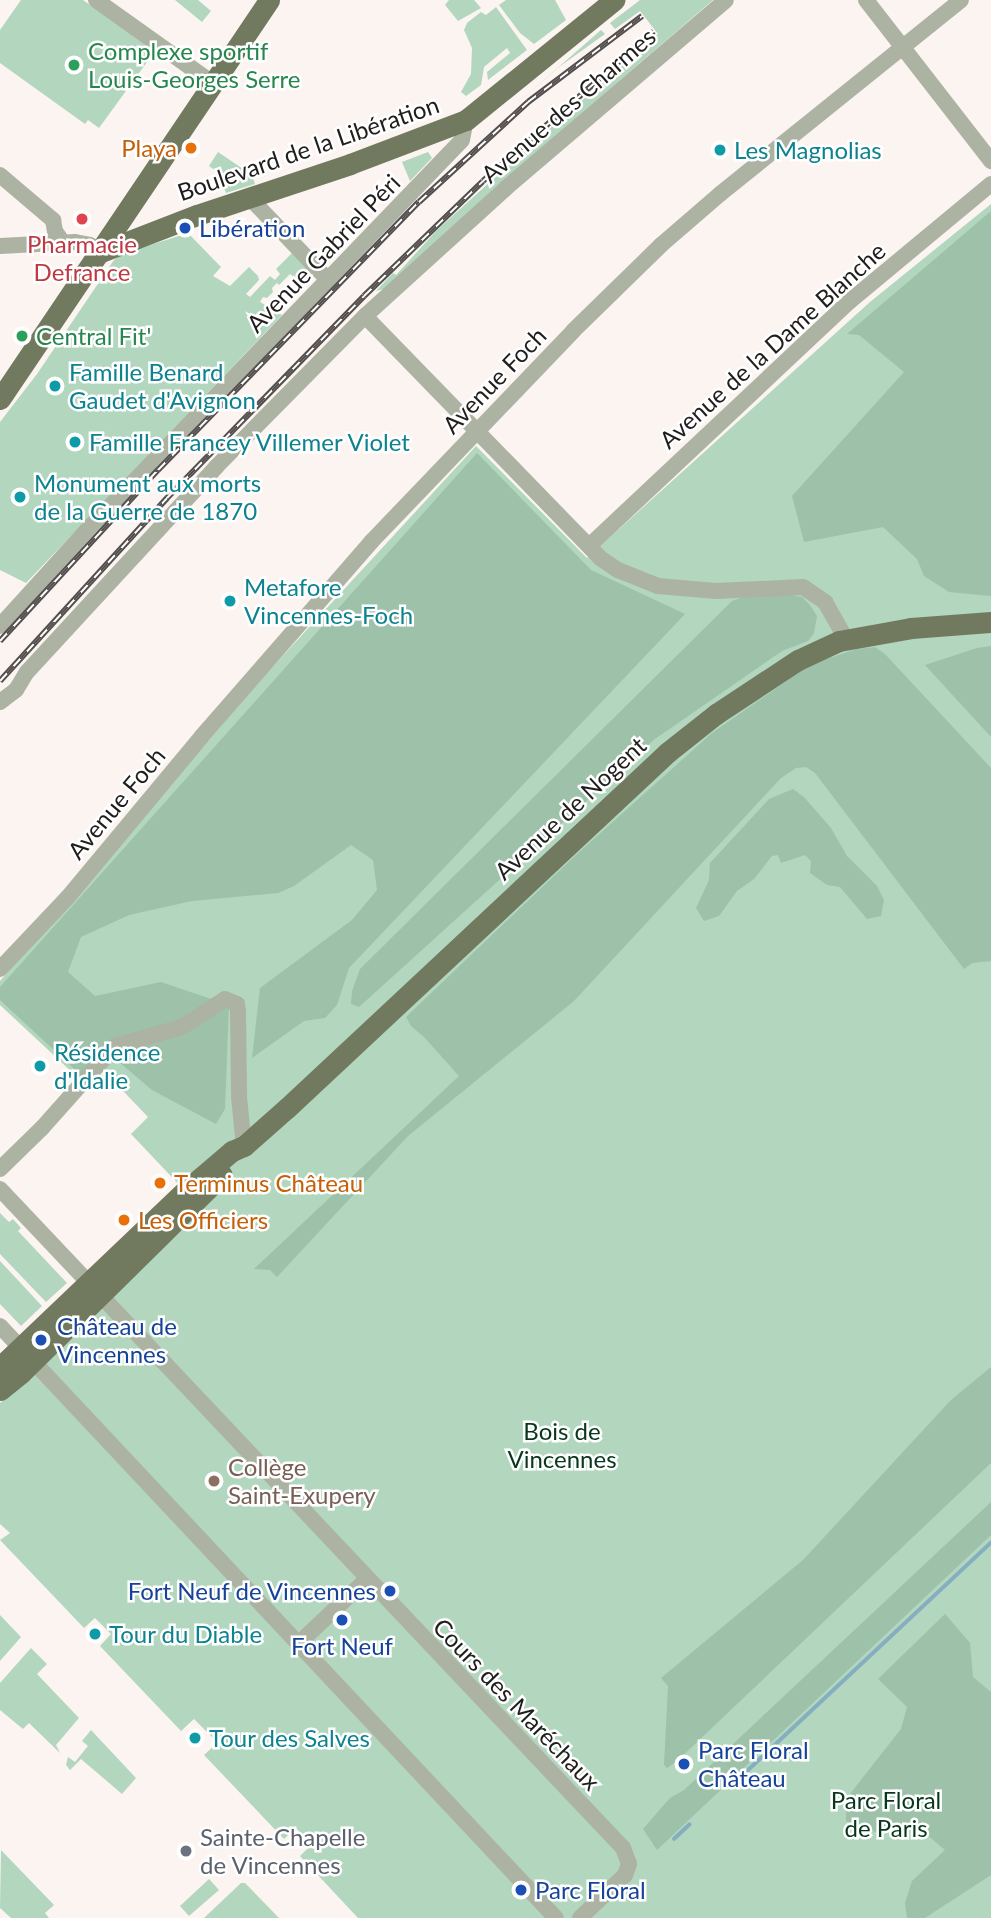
<!DOCTYPE html>
<meta charset="utf-8">
<style>
body{margin:0}
#map{position:relative;width:991px;height:1918px;overflow:hidden;background:#fcf4f1;font-family:Lato,sans-serif}
div>[style]{position:absolute}
.green>*{inset:0;background:#b2d6be}
.forest>*{inset:0;background:#9dc1a9}
.stream>*{height:3.5px;margin:-1.75px;padding:0 1.75px;transform-origin:1.75px;border-radius:1.75px;background:#85aec0}
.minor>*{height:16px;margin:-8px;padding:0 8px;transform-origin:8px;border-radius:8px;background:#adb3a3}
.major>*{height:21px;margin:-10.5px;padding:0 10.5px;transform-origin:10.5px;border-radius:10.5px;background:#717a5e}
.rail>*{height:6px;margin-top:-3px;transform-origin:0;background:repeating-linear-gradient(90deg,#fff 0 10px,#514e4d 0 20px);box-sizing:border-box;border-block:2px solid #514e4d}
.dots>*{width:19px;height:19px;translate:-50% -50%;box-sizing:border-box;border:4px solid #fff;border-radius:50%}
span{translate:-50% -50%;white-space:nowrap;text-align:center;line-height:1.15;-webkit-text-stroke:5px #fff;paint-order:stroke}
.leisure-label{font-size:24px;color:#27864d}
.left{translate:0 -50%;text-align:left}
.street-label{font-size:24px;color:#201e1d}
.food-label{font-size:24px;color:#c56008}
.right{translate:-100% -50%;text-align:right}
.culture-label{font-size:24px;color:#0d838f}
.transit-label{font-size:24px;color:#164399}
.health-label{font-size:24px;color:#be3a42}
.park-label{font-size:24px;color:#08361e}
.education-label{font-size:24px;color:#785e54}
.worship-label{font-size:24px;color:#5b616d}
</style>
<div id="map">
<div class="green">
<i style="clip-path:polygon(21px 0,83px 0,155px 51px,99px 128px,88px 120px,85px 124px,0 63px,0 30px)"></i>
<i style="clip-path:polygon(175px 0,198px 0,211px 11px,202px 22px)"></i>
<i style="clip-path:polygon(449px 0,474px 0,481px 8px,458px 21px,445px 5px)"></i>
<i style="clip-path:polygon(506px 0,555px 0,566px 20px,534px 44px,520px 33px,499px 5px)"></i>
<i style="clip-path:polygon(640px 0,713px 0,498px 185px,384px 289px,376px 291px,393px 273px,396px 275px,437px 230px,524px 151px,640px 50px,643px 52px,650px 46px,648px 43px,658px 34px,640px 11px,615px 29px,610px 23px)"></i>
<i style="clip-path:polygon(496px 7px,527px 50px,488px 80px,487px 72px,510px 53px,507px 48px,484px 67px,481px 85px,466px 96px,461px 92px,471px 74px,472px 48px,464px 30px,467px 23px,481px 12px,486px 15px)"></i>
<i style="clip-path:polygon(601px 30px,605px 34px,559px 67px,507px 112px)"></i>
<i style="clip-path:polygon(218px 152px,252px 175px,255px 184px,226px 193px,219px 173px,209px 166px)"></i>
<i style="clip-path:polygon(428px 152px,432px 158px,410px 181px,402px 162px)"></i>
<i style="clip-path:polygon(991px 204px,991px 1918px,358px 1918px,300px 1856px,311px 1845px,296px 1828px,284px 1839px,204px 1755px,215px 1745px,216px 1741px,194px 1719px,181px 1731px,100px 1646px,111px 1634px,95px 1618px,84px 1628px,0 1540px,10px 1533px,0 1524px,0 1403px,203px 1210px,131px 1134px,148px 1117px,103px 1070px,89px 1088px,0 1005px,0 981px,267px 673px,476px 446px,587px 558px,870px 302px)"></i>
<i style="clip-path:polygon(188px 233px,221px 267px,213px 276px,230px 286px,249px 267px,258px 276px,259px 280px,246px 294px,250px 297px,270px 276px,275px 280px,280px 274px,276px 269px,292px 253px,308px 268px,297px 280px,290px 274px,279px 285px,277px 283px,272px 288px,273px 292px,267px 298px,263px 297px,260px 302px,282px 315px,26px 583px,0 570px,0 422px,37px 374px,114px 260px,122px 254px)"></i>
<i style="clip-path:polygon(0 1213px,9px 1222px,13px 1219px,21px 1228px,18px 1231px,67px 1283px,46px 1302px,0 1254px)"></i>
<i style="clip-path:polygon(0 1261px,42px 1306px,21px 1326px,0 1304px)"></i>
<i style="clip-path:polygon(0 1615px,21px 1637px,0 1661px)"></i>
<i style="clip-path:polygon(31px 1648px,47px 1664px,37px 1674px,79px 1718px,56px 1745px,60px 1753px,29px 1723px,23px 1729px,0 1710px,0 1683px)"></i>
<i style="clip-path:polygon(91px 1730px,136px 1778px,122px 1794px,81px 1759px,70px 1770px,66px 1765px,68px 1757px,75px 1762px,88px 1746px,82px 1741px)"></i>
<i style="clip-path:polygon(1px 1850px,54px 1905px,45px 1913px,49px 1918px,11px 1918px,0 1908px)"></i>
<i style="clip-path:polygon(209px 1879px,219px 1890px,189px 1916px,180px 1906px)"></i>
<i style="clip-path:polygon(241px 1883px,245px 1883px,279px 1918px,204px 1918px)"></i>
</div>
<div class="forest">
<i style="clip-path:polygon(991px 211px,991px 596px,949px 592px,924px 576px,917px 559px,883px 527px,804px 542px,792px 496px,904px 372px,859px 335px,847px 334px)"></i>
<i style="clip-path:polygon(477px 453px,591px 570px,685px 614px,349px 968px,337px 1005px,325px 1018px,304px 1021px,252px 1058px,260px 988px,352px 920px,377px 890px,373px 860px,351px 845px,294px 886px,278px 893px,192px 901px,129px 915px,81px 937px,68px 972px,95px 996px,161px 982px,229px 1005px,225px 1109px,216px 1124px,152px 1090px,112px 1056px,84px 1078px,0 1000px,0 987px)"></i>
<i style="clip-path:polygon(763px 590px,802px 597px,810px 605px,817px 616px,814px 633px,808px 641px,782px 651px,655px 739px,359px 1007px,351px 1004px,352px 991px,360px 969px,732px 601px)"></i>
<i style="clip-path:polygon(991px 646px,991px 737px,925px 665px,977px 648px)"></i>
<i style="clip-path:polygon(875px 647px,885px 654px,991px 768px,991px 961px,972px 963px,964px 969px,815px 773px,806px 767px,796px 768px,781px 778px,574px 1001px,408px 1136px,277px 1277px,270px 1270px,254px 1269px,459px 1076px,424px 1037px,411px 1026px,406px 1017px,577px 854px,712px 733px,811px 664px,857px 649px)"></i>
<i style="clip-path:polygon(793px 789px,804px 797px,831px 828px,847px 856px,877px 886px,884px 900px,881px 916px,867px 919px,840px 887px,827px 885px,810px 873px,811px 861px,805px 855px,781px 863px,778px 855px,772px 856px,754px 879px,737px 891px,719px 916px,704px 921px,696px 908px,709px 880px,710px 863px,769px 799px)"></i>
<i style="clip-path:polygon(991px 1367px,991px 1463px,676px 1762px,667px 1768px,664px 1765px,668px 1686px,661px 1678px,803px 1560px,951px 1400px)"></i>
<i style="clip-path:polygon(991px 1502px,991px 1535px,657px 1850px,643px 1829px,670px 1798px,684px 1790px)"></i>
<i style="clip-path:polygon(945px 1614px,970px 1643px,973px 1677px,991px 1692px,991px 1875px,925px 1918px,907px 1918px,905px 1903px,912px 1881px,945px 1850px,912px 1822px,878px 1833px,846px 1821px,846px 1799px,901px 1729px,907px 1707px,878px 1679px)"></i>
</div>
<div class="stream">
<i style="left:747px;top:1771px;width:334px;rotate:-43.1deg"></i>
<i style="left:674px;top:1839px;width:21px;rotate:-43deg"></i>
</div>
<div class="minor">
<i style="left:96px;top:0;width:141px;rotate:35.5deg"></i>
<i style="left:866px;top:0;width:204px;rotate:52.2deg"></i>
<i style="left:0;top:175px;width:70px;rotate:40.3deg"></i>
<i style="left:53px;top:220px;width:11px;rotate:80deg"></i>
<i style="left:55px;top:231px;width:16px;rotate:55deg"></i>
<i style="left:250px;top:198px;width:113px;rotate:46.4deg"></i>
<i style="left:0;top:246px;width:75px;rotate:-3.1deg"></i>
<i style="left:75px;top:242px;width:15px;rotate:11deg"></i>
<i style="left:90px;top:245px;width:13px;rotate:32deg"></i>
<i style="left:365px;top:316px;width:337px;rotate:45.8deg"></i>
<i style="left:600px;top:558px;width:22px;rotate:34deg"></i>
<i style="left:618px;top:570px;width:43px;rotate:21.8deg"></i>
<i style="left:658px;top:586px;width:58px;rotate:4.9deg"></i>
<i style="left:716px;top:591px;width:87px;rotate:-2.6deg"></i>
<i style="left:803px;top:587px;width:27px;rotate:34deg"></i>
<i style="left:825px;top:602px;width:43px;rotate:60.4deg"></i>
<i style="left:589px;top:546px;width:358px;rotate:-43.2deg"></i>
<i style="left:850px;top:301px;width:183px;rotate:-39.7deg"></i>
<i style="left:0;top:626px;width:128px;rotate:-47.8deg"></i>
<i style="left:86px;top:531px;width:542px;rotate:-46.12deg"></i>
<i style="left:462px;top:140px;width:20px;rotate:-79deg"></i>
<i style="left:0;top:702px;width:20px;rotate:-37deg"></i>
<i style="left:16px;top:690px;width:21px;rotate:-59deg"></i>
<i style="left:27px;top:672px;width:279px;rotate:-47.3deg"></i>
<i style="left:216px;top:467px;width:212px;rotate:-45.4deg"></i>
<i style="left:365px;top:316px;width:190px;rotate:-42.2deg"></i>
<i style="left:506px;top:188px;width:289px;rotate:-40.5deg"></i>
<i style="left:0;top:969px;width:99px;rotate:-46.6deg"></i>
<i style="left:68px;top:897px;width:209px;rotate:-50.2deg"></i>
<i style="left:202px;top:736px;width:257px;rotate:-48.9deg"></i>
<i style="left:371px;top:542px;width:292px;rotate:-46.2deg"></i>
<i style="left:573px;top:331px;width:123px;rotate:-44.3deg"></i>
<i style="left:661px;top:245px;width:78px;rotate:-40.8deg"></i>
<i style="left:720px;top:194px;width:309px;rotate:-38.8deg"></i>
<i style="left:0;top:1169px;width:59px;rotate:-44.3deg"></i>
<i style="left:42px;top:1128px;width:110px;rotate:-48.3deg"></i>
<i style="left:115px;top:1046px;width:70px;rotate:-15.8deg"></i>
<i style="left:182px;top:1027px;width:51px;rotate:-33.1deg"></i>
<i style="left:225px;top:999px;width:13px;rotate:23deg"></i>
<i style="left:237px;top:1004px;width:7px;rotate:82deg"></i>
<i style="left:238px;top:1011px;width:86px;rotate:89.3deg"></i>
<i style="left:239px;top:1097px;width:49px;rotate:84.2deg"></i>
<i style="left:0;top:1189px;width:907px;rotate:46.61deg"></i>
<i style="left:623px;top:1848px;width:17px;rotate:69deg"></i>
<i style="left:629px;top:1864px;width:12px;rotate:110deg"></i>
<i style="left:625px;top:1875px;width:62px;rotate:136.3deg"></i>
<i style="left:0;top:1326px;width:812px;rotate:46.8deg"></i>
<i style="left:298px;top:1644px;width:95px;rotate:-43.3deg"></i>
</div>
<div class="major">
<i style="left:101px;top:252px;width:103px;rotate:-21.1deg"></i>
<i style="left:197px;top:215px;width:161px;rotate:-18.4deg"></i>
<i style="left:350px;top:164px;width:124px;rotate:-20.8deg"></i>
<i style="left:466px;top:120px;width:191px;rotate:-39deg"></i>
<i style="left:0;top:399px;width:481px;rotate:-56deg"></i>
<i style="left:0;top:1367px;width:255px;rotate:-43.6deg"></i>
<i style="left:185px;top:1191px;width:62px;rotate:-40.4deg"></i>
<i style="left:232px;top:1151px;width:13px;rotate:-23deg"></i>
<i style="left:244px;top:1146px;width:57px;rotate:-41.5deg"></i>
<i style="left:287px;top:1108px;width:521px;rotate:-43.06deg"></i>
<i style="left:668px;top:752px;width:61px;rotate:-38.4deg"></i>
<i style="left:716px;top:714px;width:98px;rotate:-33.4deg"></i>
<i style="left:798px;top:660px;width:45px;rotate:-24.9deg"></i>
<i style="left:839px;top:641px;width:73px;rotate:-10.2deg"></i>
<i style="left:911px;top:628px;width:80px;rotate:-4.3deg"></i>
<i style="left:0;top:1390px;width:27px;rotate:-39deg"></i>
<i style="left:21px;top:1373px;width:282px;rotate:-44.6deg"></i>
</div>
<div class="rail">
<i style="left:0;top:641px;width:233px;rotate:-47.3deg"></i>
<i style="left:158px;top:470px;width:374px;rotate:-45.8deg"></i>
<i style="left:419px;top:202px;width:148px;rotate:-42.5deg"></i>
<i style="left:528px;top:102px;width:143px;rotate:-37deg"></i>
<i style="left:0;top:681px;width:248px;rotate:-47.6deg"></i>
<i style="left:167px;top:498px;width:282px;rotate:-45.7deg"></i>
<i style="left:364px;top:296px;width:165px;rotate:-44deg"></i>
<i style="left:483px;top:181px;width:227px;rotate:-41.3deg"></i>
</div>
<div class="dots">
<i style="left:74px;top:65px;background:#2e9e5b"></i>
<i style="left:191px;top:148px;background:#e8710a"></i>
<i style="left:720px;top:150px;background:#0f9aa8"></i>
<i style="left:82px;top:219px;background:#e0444e"></i>
<i style="left:185px;top:228px;background:#1a4fb4"></i>
<i style="left:22px;top:336px;background:#2e9e5b"></i>
<i style="left:55px;top:386px;background:#0f9aa8"></i>
<i style="left:75px;top:442px;background:#0f9aa8"></i>
<i style="left:20px;top:497px;background:#0f9aa8"></i>
<i style="left:230px;top:601px;background:#0f9aa8"></i>
<i style="left:40px;top:1066px;background:#0f9aa8"></i>
<i style="left:160px;top:1183px;background:#e8710a"></i>
<i style="left:124px;top:1220px;background:#e8710a"></i>
<i style="left:41px;top:1340px;background:#1a4fb4"></i>
<i style="left:214px;top:1481px;background:#8d6e63"></i>
<i style="left:390px;top:1591px;background:#1a4fb4"></i>
<i style="left:342px;top:1620px;background:#1a4fb4"></i>
<i style="left:95px;top:1634px;background:#0f9aa8"></i>
<i style="left:195px;top:1738px;background:#0f9aa8"></i>
<i style="left:684px;top:1764px;background:#1a4fb4"></i>
<i style="left:186px;top:1851px;background:#6b7280"></i>
<i style="left:521px;top:1890px;background:#1a4fb4"></i>
</div>
<div class="leisure-label">
<span class="left" style="left:88px;top:65px">Complexe sportif<br>Louis-Georges Serre</span>
<span class="left" style="left:36px;top:336px">Central Fit'</span>
</div>
<div class="street-label">
<span style="left:568px;top:105px;rotate:-41deg">Avenue des Charmes</span>
<span style="left:308px;top:148px;rotate:-19deg">Boulevard de la Libération</span>
<span style="left:323px;top:253px;rotate:-46deg">Avenue Gabriel Péri</span>
<span style="left:772px;top:345px;rotate:-42deg">Avenue de la Dame Blanche</span>
<span style="left:494px;top:380px;rotate:-46deg">Avenue Foch</span>
<span style="left:116px;top:803px;rotate:-50deg">Avenue Foch</span>
<span style="left:570px;top:808px;rotate:-43deg">Avenue de Nogent</span>
<span style="left:517px;top:1704px;rotate:46deg">Cours des Maréchaux</span>
</div>
<div class="food-label">
<span class="right" style="left:177px;top:148px">Playa</span>
<span class="left" style="left:174px;top:1183px">Terminus Château</span>
<span class="left" style="left:138px;top:1220px">Les Officiers</span>
</div>
<div class="culture-label">
<span class="left" style="left:734px;top:150px">Les Magnolias</span>
<span class="left" style="left:69px;top:386px">Famille Benard<br>Gaudet d'Avignon</span>
<span class="left" style="left:89px;top:442px">Famille Francey Villemer Violet</span>
<span class="left" style="left:34px;top:497px">Monument aux morts<br>de la Guerre de 1870</span>
<span class="left" style="left:244px;top:601px">Metafore<br>Vincennes-Foch</span>
<span class="left" style="left:54px;top:1066px">Résidence<br>d'Idalie</span>
<span class="left" style="left:109px;top:1634px">Tour du Diable</span>
<span class="left" style="left:209px;top:1738px">Tour des Salves</span>
</div>
<div class="transit-label">
<span class="left" style="left:199px;top:228px">Libération</span>
<span class="left" style="left:57px;top:1340px">Château de<br>Vincennes</span>
<span class="right" style="left:376px;top:1591px">Fort Neuf de Vincennes</span>
<span style="left:342px;top:1646px">Fort Neuf</span>
<span class="left" style="left:698px;top:1764px">Parc Floral<br>Château</span>
<span class="left" style="left:535px;top:1890px">Parc Floral</span>
</div>
<div class="health-label">
<span style="left:82px;top:258px">Pharmacie<br>Defrance</span>
</div>
<div class="park-label">
<span style="left:562px;top:1445px">Bois de<br>Vincennes</span>
<span style="left:886px;top:1814px">Parc Floral<br>de Paris</span>
</div>
<div class="education-label">
<span class="left" style="left:228px;top:1481px">Collège<br>Saint-Exupery</span>
</div>
<div class="worship-label">
<span class="left" style="left:200px;top:1851px">Sainte-Chapelle<br>de Vincennes</span>
</div>
</div>
